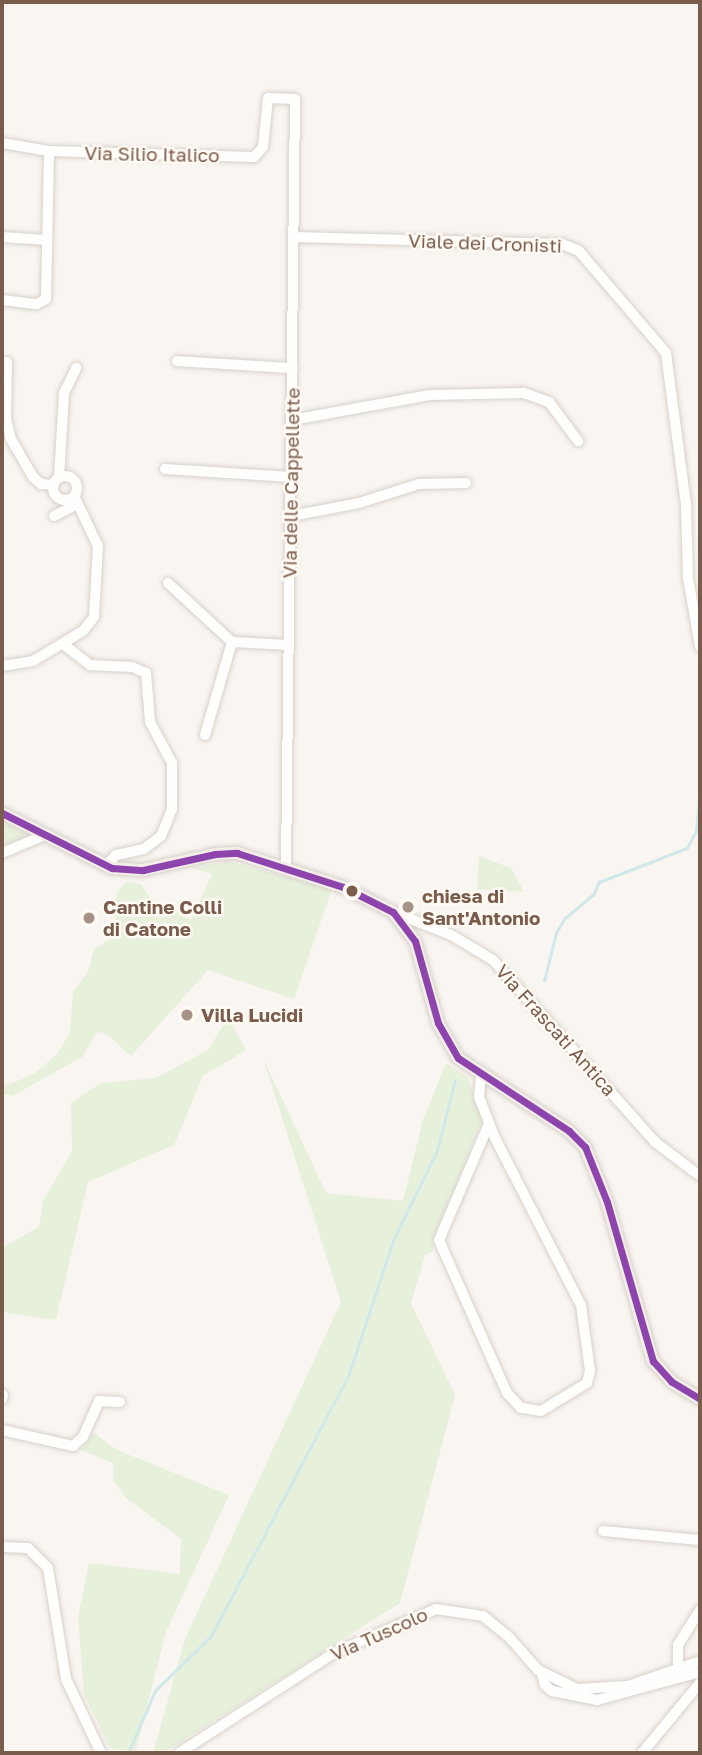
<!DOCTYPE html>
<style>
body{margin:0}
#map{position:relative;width:702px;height:1755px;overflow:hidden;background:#f9f5f0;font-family:"Golos Text",sans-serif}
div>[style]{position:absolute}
.green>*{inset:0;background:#e7f0db}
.stream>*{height:2.5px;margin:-1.25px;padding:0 1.25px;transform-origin:1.25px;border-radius:1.25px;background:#d0e8ea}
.roads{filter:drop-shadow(0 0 2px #d7d1cb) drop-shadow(0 0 2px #d7d1cb)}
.minor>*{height:10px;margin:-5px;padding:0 5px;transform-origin:5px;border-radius:5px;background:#fefefd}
.minor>.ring{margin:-5px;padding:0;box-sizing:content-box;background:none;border:10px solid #fefefd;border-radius:50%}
.major>*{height:12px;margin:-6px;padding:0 6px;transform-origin:6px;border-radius:6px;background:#f3eee8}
.bus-1>*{height:7px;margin:-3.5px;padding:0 3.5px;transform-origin:3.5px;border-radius:3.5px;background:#8e44ad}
.dots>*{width:19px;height:19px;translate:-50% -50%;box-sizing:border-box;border:4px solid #fffaf3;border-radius:50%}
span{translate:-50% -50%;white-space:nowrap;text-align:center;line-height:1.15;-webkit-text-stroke:5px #fffaf3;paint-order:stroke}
.street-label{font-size:19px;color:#7a5c4d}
.poi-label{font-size:19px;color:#7a5c4d;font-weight:700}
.left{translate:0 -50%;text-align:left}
.frame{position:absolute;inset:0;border:4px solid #7a5c4d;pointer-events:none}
</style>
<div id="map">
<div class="green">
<i style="clip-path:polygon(2px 820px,27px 833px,20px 841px,2px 845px)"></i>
<i style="clip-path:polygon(479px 856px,511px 868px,524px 892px,477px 889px)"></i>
<i style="clip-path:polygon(228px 861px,332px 889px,294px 999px,208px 970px,131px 1056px,107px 1034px,97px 1032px,82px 1057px,12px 1096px,2px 1094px,2px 1082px,8px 1085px,34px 1074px,58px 1053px,70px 1032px,73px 991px,88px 972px,94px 949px,115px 936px,116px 895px,126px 882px,141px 884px,150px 898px,191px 920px,212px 874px,192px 868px)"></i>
<i style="clip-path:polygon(228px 1018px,246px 1050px,203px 1076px,174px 1145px,88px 1182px,56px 1320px,2px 1312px,2px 1253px,5px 1246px,39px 1227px,43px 1201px,72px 1151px,71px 1103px,101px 1083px,156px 1078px,208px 1050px)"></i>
<i style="clip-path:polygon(263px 1058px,326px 1193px,403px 1201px,423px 1120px,446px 1063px,467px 1077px,483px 1119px,434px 1237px,433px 1251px,425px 1255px,411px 1303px,455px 1395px,400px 1603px,163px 1753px,153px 1753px,185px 1639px,341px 1302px)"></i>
<i style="clip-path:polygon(94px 1433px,117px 1450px,229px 1495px,166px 1632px,135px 1753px,110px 1748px,84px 1695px,78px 1617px,89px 1563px,180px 1574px,181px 1539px,126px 1498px,113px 1481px,113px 1463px,81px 1450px)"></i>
</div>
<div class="stream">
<i style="left:544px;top:981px;width:49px;rotate:-76deg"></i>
<i style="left:556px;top:933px;width:16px;rotate:-60deg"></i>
<i style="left:564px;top:919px;width:38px;rotate:-40deg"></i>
<i style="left:593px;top:895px;width:14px;rotate:-65deg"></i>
<i style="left:599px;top:882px;width:94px;rotate:-21.1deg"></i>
<i style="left:687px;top:848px;width:19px;rotate:-62deg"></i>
<i style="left:696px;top:831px;width:43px;rotate:-84.7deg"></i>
<i style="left:128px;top:1753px;width:68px;rotate:-66.5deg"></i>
<i style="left:155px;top:1691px;width:78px;rotate:-44.5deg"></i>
<i style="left:211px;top:1636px;width:296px;rotate:-62.2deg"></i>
<i style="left:349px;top:1374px;width:143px;rotate:-71.7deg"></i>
<i style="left:394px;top:1238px;width:97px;rotate:-63.7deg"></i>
<i style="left:437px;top:1151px;width:73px;rotate:-75.8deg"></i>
</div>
<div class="roads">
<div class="minor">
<i style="left:2px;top:143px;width:48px;rotate:9.7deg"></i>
<i style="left:2px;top:237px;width:45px;rotate:3.8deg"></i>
<i style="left:294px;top:237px;width:268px;rotate:1.5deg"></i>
<i style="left:562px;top:244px;width:18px;rotate:22deg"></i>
<i style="left:579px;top:251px;width:134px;rotate:49.5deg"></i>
<i style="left:666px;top:353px;width:152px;rotate:82.5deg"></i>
<i style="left:686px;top:504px;width:74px;rotate:88.5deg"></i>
<i style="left:688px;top:578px;width:70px;rotate:80.1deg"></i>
<i style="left:2px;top:300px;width:35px;rotate:7deg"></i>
<i style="left:37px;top:304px;width:10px;rotate:-29deg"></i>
<i style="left:46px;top:299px;width:148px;rotate:-88.8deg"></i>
<i style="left:49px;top:151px;width:205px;rotate:1.7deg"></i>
<i style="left:254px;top:157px;width:13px;rotate:-48deg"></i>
<i style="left:263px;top:147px;width:49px;rotate:-84.2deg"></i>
<i style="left:268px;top:98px;width:27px;rotate:2deg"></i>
<i style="left:295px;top:99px;width:769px;rotate:90.67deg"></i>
<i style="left:177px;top:361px;width:116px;rotate:3.5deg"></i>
<i style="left:7px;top:362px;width:56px;rotate:91deg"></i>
<i style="left:6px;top:418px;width:22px;rotate:77deg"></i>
<i style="left:11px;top:439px;width:44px;rotate:59.9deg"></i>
<i style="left:33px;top:477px;width:11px;rotate:41deg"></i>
<i style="left:41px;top:484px;width:13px;rotate:4deg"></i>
<i style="left:292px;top:420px;width:140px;rotate:-10.3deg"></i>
<i style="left:430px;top:395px;width:94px;rotate:-1.2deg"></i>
<i style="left:524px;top:393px;width:27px;rotate:20deg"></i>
<i style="left:549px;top:402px;width:49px;rotate:53.4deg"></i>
<i style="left:165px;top:469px;width:126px;rotate:3.6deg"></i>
<i class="ring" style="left:53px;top:476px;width:14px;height:14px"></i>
<i style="left:59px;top:478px;width:85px;rotate:-86.6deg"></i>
<i style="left:64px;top:393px;width:28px;rotate:-64deg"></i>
<i style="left:54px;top:516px;width:25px;rotate:-27deg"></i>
<i style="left:291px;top:516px;width:69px;rotate:-10.8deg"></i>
<i style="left:359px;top:503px;width:63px;rotate:-17.6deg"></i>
<i style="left:419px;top:484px;width:47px;rotate:-1.2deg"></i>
<i style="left:168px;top:583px;width:87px;rotate:42.7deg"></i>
<i style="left:232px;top:642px;width:57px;rotate:3deg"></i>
<i style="left:63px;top:644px;width:34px;rotate:38deg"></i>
<i style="left:90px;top:665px;width:42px;rotate:2.7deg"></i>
<i style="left:132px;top:667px;width:15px;rotate:23deg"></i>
<i style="left:146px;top:673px;width:49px;rotate:85.3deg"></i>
<i style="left:150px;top:722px;width:47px;rotate:61.8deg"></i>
<i style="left:172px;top:763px;width:46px;rotate:90deg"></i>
<i style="left:172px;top:809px;width:29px;rotate:112deg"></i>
<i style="left:161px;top:836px;width:21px;rotate:143deg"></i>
<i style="left:144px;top:849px;width:29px;rotate:168deg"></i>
<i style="left:116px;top:855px;width:15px;rotate:132deg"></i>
<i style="left:2px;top:666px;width:31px;rotate:-9deg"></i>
<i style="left:33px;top:661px;width:58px;rotate:-31deg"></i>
<i style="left:83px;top:631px;width:18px;rotate:-52deg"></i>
<i style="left:94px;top:617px;width:71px;rotate:-86.8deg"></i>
<i style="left:98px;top:546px;width:55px;rotate:-115.6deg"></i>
<i style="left:205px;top:735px;width:97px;rotate:-73.8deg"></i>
<i style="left:2px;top:853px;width:47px;rotate:-22.7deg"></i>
<i style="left:393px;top:912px;width:62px;rotate:21.6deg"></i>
<i style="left:451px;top:935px;width:49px;rotate:30.8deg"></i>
<i style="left:493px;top:960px;width:244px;rotate:48.3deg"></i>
<i style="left:655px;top:1142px;width:56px;rotate:37.1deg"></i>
<i style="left:481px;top:1077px;width:20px;rotate:96deg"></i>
<i style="left:479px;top:1097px;width:44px;rotate:68.7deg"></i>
<i style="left:495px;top:1138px;width:188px;rotate:62.8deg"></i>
<i style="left:581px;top:1305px;width:67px;rotate:82.2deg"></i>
<i style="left:590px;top:1371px;width:12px;rotate:104deg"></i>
<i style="left:587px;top:1383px;width:54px;rotate:148.7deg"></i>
<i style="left:541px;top:1411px;width:20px;rotate:-171deg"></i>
<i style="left:521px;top:1408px;width:21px;rotate:-133deg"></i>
<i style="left:507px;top:1393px;width:167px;rotate:-114deg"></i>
<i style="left:439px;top:1240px;width:126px;rotate:-66.7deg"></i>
<i style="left:2px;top:1399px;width:4px;rotate:-76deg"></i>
<i style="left:2px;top:1430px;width:73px;rotate:12.7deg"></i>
<i style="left:73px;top:1446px;width:13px;rotate:-42deg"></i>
<i style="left:83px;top:1437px;width:39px;rotate:-66deg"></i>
<i style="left:99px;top:1401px;width:21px;rotate:3deg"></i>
<i style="left:603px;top:1531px;width:97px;rotate:5.3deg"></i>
<i style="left:2px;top:1547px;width:26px;rotate:2deg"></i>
<i style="left:28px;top:1548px;width:28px;rotate:45deg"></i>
<i style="left:48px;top:1568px;width:112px;rotate:80.8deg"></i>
<i style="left:66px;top:1679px;width:82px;rotate:64.7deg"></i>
<i style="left:678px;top:1667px;width:22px;rotate:-90deg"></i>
<i style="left:678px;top:1645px;width:41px;rotate:-57.8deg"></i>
<i style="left:542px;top:1674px;width:11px;rotate:75deg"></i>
<i style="left:545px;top:1685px;width:9px;rotate:41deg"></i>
<i style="left:552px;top:1691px;width:46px;rotate:11.3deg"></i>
<i style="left:597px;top:1700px;width:107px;rotate:-15.2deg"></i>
<i style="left:179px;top:1753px;width:184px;rotate:-32.8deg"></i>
<i style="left:334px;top:1653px;width:111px;rotate:-23.3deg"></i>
<i style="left:436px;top:1609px;width:48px;rotate:8.5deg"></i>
<i style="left:483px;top:1616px;width:35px;rotate:39deg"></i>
<i style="left:510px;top:1638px;width:43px;rotate:48.8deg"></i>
<i style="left:538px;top:1670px;width:43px;rotate:26deg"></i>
<i style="left:577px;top:1689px;width:51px;rotate:-3.4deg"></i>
<i style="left:628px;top:1686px;width:76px;rotate:-19.1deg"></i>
<i style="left:642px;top:1753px;width:91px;rotate:-50.4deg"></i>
</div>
<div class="major">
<i style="left:2px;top:813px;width:123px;rotate:26.6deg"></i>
<i style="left:112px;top:868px;width:31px;rotate:4deg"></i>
<i style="left:143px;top:870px;width:74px;rotate:-12.5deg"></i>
<i style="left:215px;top:854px;width:22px;rotate:-3deg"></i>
<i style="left:237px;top:853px;width:111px;rotate:17.8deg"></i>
<i style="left:343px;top:887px;width:56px;rotate:26.6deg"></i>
<i style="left:393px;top:912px;width:36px;rotate:53deg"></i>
<i style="left:415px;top:941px;width:85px;rotate:74.3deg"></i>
<i style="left:438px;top:1023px;width:40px;rotate:60.3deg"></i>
<i style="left:458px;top:1058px;width:133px;rotate:33.3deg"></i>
<i style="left:569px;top:1131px;width:23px;rotate:45deg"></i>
<i style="left:585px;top:1147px;width:59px;rotate:68.2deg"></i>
<i style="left:607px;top:1202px;width:166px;rotate:73.9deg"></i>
<i style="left:653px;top:1361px;width:28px;rotate:48deg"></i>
<i style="left:672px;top:1382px;width:33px;rotate:31deg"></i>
</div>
</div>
<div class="bus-1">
<i style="left:2px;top:813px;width:123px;rotate:26.6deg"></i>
<i style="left:112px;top:868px;width:31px;rotate:4deg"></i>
<i style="left:143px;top:870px;width:74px;rotate:-12.5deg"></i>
<i style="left:215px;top:854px;width:22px;rotate:-3deg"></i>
<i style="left:237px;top:853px;width:111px;rotate:17.8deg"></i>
<i style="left:343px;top:887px;width:56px;rotate:26.6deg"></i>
<i style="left:393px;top:912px;width:36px;rotate:53deg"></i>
<i style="left:415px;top:941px;width:85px;rotate:74.3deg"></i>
<i style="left:438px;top:1023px;width:40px;rotate:60.3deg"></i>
<i style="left:458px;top:1058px;width:133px;rotate:33.3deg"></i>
<i style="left:569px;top:1131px;width:23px;rotate:45deg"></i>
<i style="left:585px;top:1147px;width:59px;rotate:68.2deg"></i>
<i style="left:607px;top:1202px;width:166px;rotate:73.9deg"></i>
<i style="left:653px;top:1361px;width:28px;rotate:48deg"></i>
<i style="left:672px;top:1382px;width:33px;rotate:31deg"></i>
</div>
<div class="dots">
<i style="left:352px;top:891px;background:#7a5c4d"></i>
<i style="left:408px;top:907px;background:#a69286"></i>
<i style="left:89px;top:918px;background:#a69286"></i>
<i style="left:187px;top:1015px;background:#a69286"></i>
</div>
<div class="street-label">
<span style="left:152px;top:154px;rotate:1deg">Via Silio Italico</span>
<span style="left:485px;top:243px;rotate:2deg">Viale dei Cronisti</span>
<span style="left:291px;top:483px;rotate:-89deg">Via delle Cappellette</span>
<span style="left:556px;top:1030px;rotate:48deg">Via Frascati Antica</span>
<span style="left:379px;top:1634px;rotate:-24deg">Via Tuscolo</span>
</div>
<div class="poi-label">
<span class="left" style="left:422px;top:907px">chiesa di<br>Sant'Antonio</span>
<span class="left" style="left:103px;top:918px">Cantine Colli<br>di Catone</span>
<span class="left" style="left:201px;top:1015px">Villa Lucidi</span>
</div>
<div class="frame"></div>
</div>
